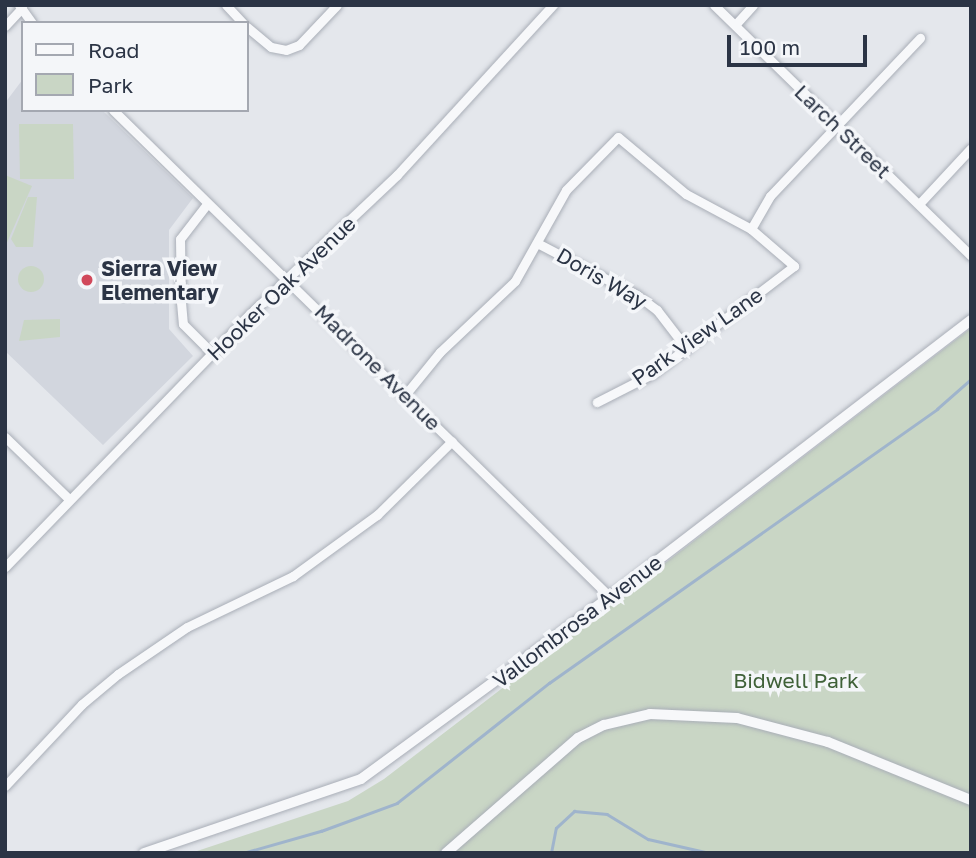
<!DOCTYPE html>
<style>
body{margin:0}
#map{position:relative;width:976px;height:858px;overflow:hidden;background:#e4e7ec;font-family:"Golos Text",sans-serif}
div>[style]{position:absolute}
.built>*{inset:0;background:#d2d6de}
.green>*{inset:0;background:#c9d6c5}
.round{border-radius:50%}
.stream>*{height:2.5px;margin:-1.25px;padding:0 1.25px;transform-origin:1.25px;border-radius:1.25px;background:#9fb4cc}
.roads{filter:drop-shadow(0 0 2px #a9aeb7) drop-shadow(0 0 2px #a9aeb7)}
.minor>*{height:9px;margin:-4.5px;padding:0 4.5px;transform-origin:4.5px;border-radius:4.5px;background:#f7f8fa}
.tertiary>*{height:10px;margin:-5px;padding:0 5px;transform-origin:5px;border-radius:5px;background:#f7f8fa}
.dots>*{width:19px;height:19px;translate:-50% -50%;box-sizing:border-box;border:4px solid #f4f6f9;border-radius:50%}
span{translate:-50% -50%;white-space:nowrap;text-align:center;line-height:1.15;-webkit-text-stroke:7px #f4f6f9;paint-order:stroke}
.street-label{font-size:21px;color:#2b3445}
.poi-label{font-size:21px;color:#2b3445;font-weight:700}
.left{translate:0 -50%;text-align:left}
.park-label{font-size:21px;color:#3f6138}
.frame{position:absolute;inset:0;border:7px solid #2b3445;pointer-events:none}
.legend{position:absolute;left:21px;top:21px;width:228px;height:91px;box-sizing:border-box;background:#f4f6f9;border:2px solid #a4a8b1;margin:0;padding:9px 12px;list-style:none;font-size:21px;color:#2b3445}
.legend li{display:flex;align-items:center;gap:14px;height:35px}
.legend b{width:35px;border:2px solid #a4a8b1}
.scale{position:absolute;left:727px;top:35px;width:140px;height:32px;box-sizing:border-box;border:4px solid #2b3445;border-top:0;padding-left:9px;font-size:21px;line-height:24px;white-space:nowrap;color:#2b3445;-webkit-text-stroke:5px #f4f6f9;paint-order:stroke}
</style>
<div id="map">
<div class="built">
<i style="clip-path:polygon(23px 79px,23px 110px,102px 110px,193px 198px,169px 230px,169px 329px,193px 356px,103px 445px,5px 351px,5px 103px)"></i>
</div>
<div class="green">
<i style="clip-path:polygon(19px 124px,73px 124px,74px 179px,20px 179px)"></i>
<i style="clip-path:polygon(5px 175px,32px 186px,5px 247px)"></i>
<i style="clip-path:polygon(28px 197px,37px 197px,33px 247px,16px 247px,11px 239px)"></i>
<i class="round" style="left:18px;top:266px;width:26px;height:26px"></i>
<i style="clip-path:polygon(60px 319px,60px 337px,19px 341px,24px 320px)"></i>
<i style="clip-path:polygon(971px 328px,971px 853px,191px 853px,348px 801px,384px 779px)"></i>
</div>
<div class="stream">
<i style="left:243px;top:853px;width:81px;rotate:-15.8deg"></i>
<i style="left:321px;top:831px;width:81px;rotate:-20.2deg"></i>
<i style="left:397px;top:803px;width:194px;rotate:-38.3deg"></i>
<i style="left:549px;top:683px;width:475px;rotate:-35.2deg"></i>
<i style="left:937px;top:409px;width:45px;rotate:-41.4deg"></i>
<i style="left:551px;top:853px;width:25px;rotate:-79deg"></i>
<i style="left:556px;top:828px;width:25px;rotate:-43deg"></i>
<i style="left:574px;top:811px;width:33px;rotate:5deg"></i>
<i style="left:607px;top:814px;width:48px;rotate:31.4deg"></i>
<i style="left:648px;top:839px;width:64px;rotate:12.7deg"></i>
</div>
<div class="roads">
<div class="minor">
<i style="left:19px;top:5px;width:22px;rotate:54deg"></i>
<i style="left:226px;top:5px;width:25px;rotate:47deg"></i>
<i style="left:714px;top:5px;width:359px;rotate:44.3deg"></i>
<i style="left:735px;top:25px;width:27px;rotate:-48deg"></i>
<i style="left:5px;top:26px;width:25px;rotate:-47deg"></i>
<i style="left:247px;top:27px;width:31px;rotate:40deg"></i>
<i style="left:271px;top:47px;width:15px;rotate:11deg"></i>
<i style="left:286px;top:50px;width:14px;rotate:-21deg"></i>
<i style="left:299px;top:45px;width:55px;rotate:-46.5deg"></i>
<i style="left:113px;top:110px;width:696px;rotate:44.42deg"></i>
<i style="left:207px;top:204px;width:44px;rotate:127.6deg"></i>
<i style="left:180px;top:239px;width:63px;rotate:89.1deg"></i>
<i style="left:181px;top:302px;width:22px;rotate:85deg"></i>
<i style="left:183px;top:324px;width:41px;rotate:45deg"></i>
<i style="left:919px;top:204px;width:76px;rotate:-47.1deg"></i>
<i style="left:751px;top:229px;width:38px;rotate:-60deg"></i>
<i style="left:770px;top:196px;width:218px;rotate:-46.5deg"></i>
<i style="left:539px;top:244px;width:110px;rotate:27.5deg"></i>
<i style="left:637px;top:295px;width:25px;rotate:37deg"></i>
<i style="left:657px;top:310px;width:49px;rotate:52.4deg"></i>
<i style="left:405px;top:395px;width:55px;rotate:-50.9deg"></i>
<i style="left:440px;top:352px;width:103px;rotate:-43.4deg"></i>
<i style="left:515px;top:281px;width:104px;rotate:-60.7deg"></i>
<i style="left:566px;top:190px;width:74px;rotate:-45.5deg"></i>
<i style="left:618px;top:137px;width:89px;rotate:40deg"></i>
<i style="left:686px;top:194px;width:74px;rotate:28.3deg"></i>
<i style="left:751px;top:229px;width:57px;rotate:40.7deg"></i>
<i style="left:794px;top:266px;width:178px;rotate:142.7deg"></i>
<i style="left:652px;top:374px;width:62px;rotate:153deg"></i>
<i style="left:5px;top:437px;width:89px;rotate:44.1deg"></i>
<i style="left:5px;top:567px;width:352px;rotate:-45.9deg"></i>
<i style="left:250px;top:314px;width:202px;rotate:-43.4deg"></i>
<i style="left:397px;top:175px;width:231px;rotate:-47.5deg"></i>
<i style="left:5px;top:786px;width:112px;rotate:-46.8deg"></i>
<i style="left:82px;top:704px;width:47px;rotate:-39.8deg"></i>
<i style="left:118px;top:674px;width:83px;rotate:-34.3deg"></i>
<i style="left:187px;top:627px;width:118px;rotate:-25.7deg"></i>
<i style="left:293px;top:576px;width:104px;rotate:-36deg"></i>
<i style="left:377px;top:515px;width:105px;rotate:-44.6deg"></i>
</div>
<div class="tertiary">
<i style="left:144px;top:853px;width:229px;rotate:-18.8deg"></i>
<i style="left:361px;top:779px;width:308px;rotate:-36.2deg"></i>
<i style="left:610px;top:597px;width:455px;rotate:-37.5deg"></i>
<i style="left:446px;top:853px;width:175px;rotate:-41.1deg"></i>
<i style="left:578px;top:738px;width:29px;rotate:-27deg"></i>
<i style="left:604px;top:725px;width:47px;rotate:-13.4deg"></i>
<i style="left:650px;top:714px;width:87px;rotate:2.6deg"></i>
<i style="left:737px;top:718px;width:94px;rotate:14.8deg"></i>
<i style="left:828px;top:742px;width:154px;rotate:22.1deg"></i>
</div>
</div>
<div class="dots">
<i style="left:87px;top:280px;background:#d1495b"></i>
</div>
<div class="street-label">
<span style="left:843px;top:131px;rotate:44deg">Larch Street</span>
<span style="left:602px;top:278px;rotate:30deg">Doris Way</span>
<span style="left:281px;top:288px;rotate:-44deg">Hooker Oak Avenue</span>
<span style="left:697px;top:336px;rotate:-35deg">Park View Lane</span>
<span style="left:378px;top:367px;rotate:45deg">Madrone Avenue</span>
<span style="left:577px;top:621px;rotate:-37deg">Vallombrosa Avenue</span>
</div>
<div class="poi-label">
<span class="left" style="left:101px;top:280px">Sierra View<br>Elementary</span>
</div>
<div class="park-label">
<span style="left:796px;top:680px">Bidwell Park</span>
</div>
<div class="frame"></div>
<ul class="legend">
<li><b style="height:9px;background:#f7f8fa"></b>Road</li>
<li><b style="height:19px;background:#c9d6c5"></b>Park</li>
</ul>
<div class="scale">100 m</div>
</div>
